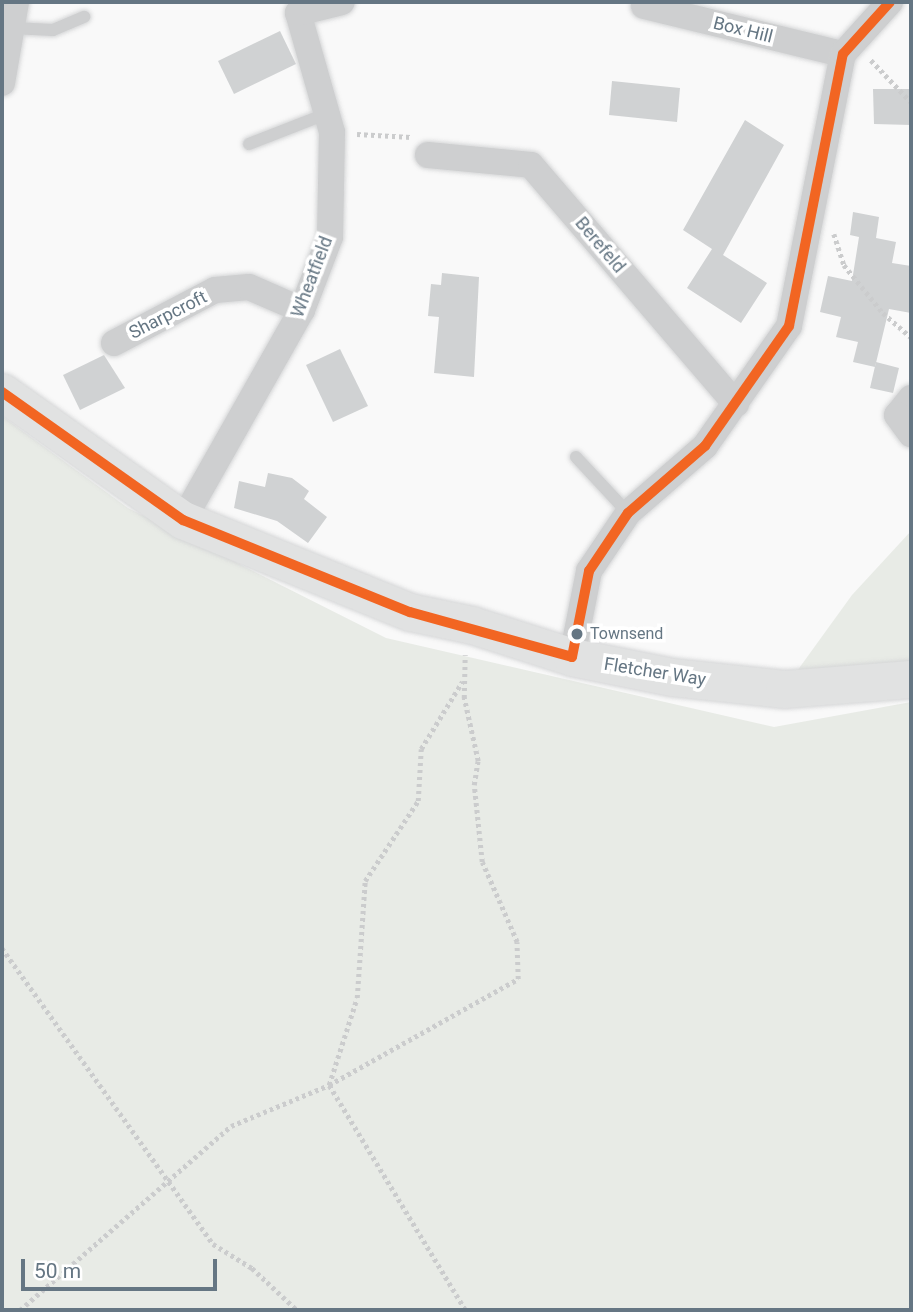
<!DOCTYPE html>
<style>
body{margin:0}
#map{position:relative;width:913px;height:1312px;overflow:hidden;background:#f9f9f9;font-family:Roboto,sans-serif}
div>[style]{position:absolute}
.green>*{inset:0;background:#e8ebe6}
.building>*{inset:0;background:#d0d2d3}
.path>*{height:4.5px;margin-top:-2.25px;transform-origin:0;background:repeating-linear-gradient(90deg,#cbcccd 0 3.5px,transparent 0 7px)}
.roads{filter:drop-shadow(0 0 2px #d5d6d7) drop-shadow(0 0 2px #d5d6d7)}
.lane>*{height:12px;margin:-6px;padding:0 6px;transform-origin:6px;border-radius:6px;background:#cecfd0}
.street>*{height:26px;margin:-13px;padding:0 13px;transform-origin:13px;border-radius:13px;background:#cecfd0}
.secondary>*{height:37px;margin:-18.5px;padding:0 18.5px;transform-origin:18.5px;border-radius:18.5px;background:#e1e2e2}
.bus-1>*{height:10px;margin:-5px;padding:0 5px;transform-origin:5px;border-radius:5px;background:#f26522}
.dots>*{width:19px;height:19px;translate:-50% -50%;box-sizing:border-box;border:4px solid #fff;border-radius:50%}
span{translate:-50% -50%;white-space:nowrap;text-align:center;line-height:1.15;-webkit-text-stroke:7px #fff;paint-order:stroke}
.bus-label{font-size:16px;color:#657683}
.left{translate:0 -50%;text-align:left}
.street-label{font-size:18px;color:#657683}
.frame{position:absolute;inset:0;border:4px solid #657683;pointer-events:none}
.scale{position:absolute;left:21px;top:1259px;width:196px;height:32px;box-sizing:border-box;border:4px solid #657683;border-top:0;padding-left:9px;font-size:21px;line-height:24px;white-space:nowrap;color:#657683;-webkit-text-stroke:5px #fff;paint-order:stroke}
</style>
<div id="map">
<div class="green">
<i style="clip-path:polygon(2px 416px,128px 508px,386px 638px,774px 727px,911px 702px,910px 1310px,2px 1310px)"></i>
<i style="clip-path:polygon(911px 531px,911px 679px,784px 689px,852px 595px)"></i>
</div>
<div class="building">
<i style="clip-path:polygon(280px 31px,296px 64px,234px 94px,218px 61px)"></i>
<i style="clip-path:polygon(612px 81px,680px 88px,677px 122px,609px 115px)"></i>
<i style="clip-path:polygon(873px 89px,911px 89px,911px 125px,874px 124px)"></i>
<i style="clip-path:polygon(745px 120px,784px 145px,723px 255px,767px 283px,741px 323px,687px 288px,712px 249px,683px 230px)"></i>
<i style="clip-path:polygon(853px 212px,879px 217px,876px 238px,896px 242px,892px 263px,911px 266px,911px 313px,889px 309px,875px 367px,853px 362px,858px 342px,836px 337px,841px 317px,820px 312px,828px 276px,852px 281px,859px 237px,850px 235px)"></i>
<i style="clip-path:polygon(442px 273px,479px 277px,474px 377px,434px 373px,439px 317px,428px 316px,431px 284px,441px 285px)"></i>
<i style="clip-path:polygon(340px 349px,368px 406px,333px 422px,306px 365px)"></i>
<i style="clip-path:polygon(104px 355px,125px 388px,80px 410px,63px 375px)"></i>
<i style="clip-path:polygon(876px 362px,899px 368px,893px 393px,870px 388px)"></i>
<i style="clip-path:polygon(268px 473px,292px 478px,309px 491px,304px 499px,327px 517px,308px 543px,277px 521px,234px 508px,239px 481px,265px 487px)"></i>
</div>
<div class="path">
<i style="left:871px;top:60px;width:58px;rotate:46.4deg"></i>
<i style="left:357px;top:134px;width:54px;rotate:3.2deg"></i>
<i style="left:834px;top:234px;width:33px;rotate:72deg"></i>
<i style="left:844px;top:265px;width:62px;rotate:50.9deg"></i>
<i style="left:883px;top:313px;width:37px;rotate:41deg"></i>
<i style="left:2px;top:948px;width:364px;rotate:54.5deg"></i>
<i style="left:213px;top:1244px;width:46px;rotate:31.6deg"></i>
<i style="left:252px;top:1268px;width:62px;rotate:43deg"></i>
<i style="left:20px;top:1310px;width:280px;rotate:-41.1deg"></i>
<i style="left:231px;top:1126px;width:106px;rotate:-22.7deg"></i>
<i style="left:329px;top:1085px;width:91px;rotate:-72.2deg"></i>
<i style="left:357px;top:998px;width:117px;rotate:-86.1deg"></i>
<i style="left:365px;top:881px;width:96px;rotate:-56.5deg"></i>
<i style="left:418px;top:801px;width:52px;rotate:-86.7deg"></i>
<i style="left:421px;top:749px;width:79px;rotate:-58.5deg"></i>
<i style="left:465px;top:1310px;width:263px;rotate:-121.2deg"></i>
<i style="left:329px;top:1085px;width:217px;rotate:-29.3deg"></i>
<i style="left:518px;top:979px;width:37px;rotate:-92deg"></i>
<i style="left:517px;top:942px;width:87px;rotate:-113.6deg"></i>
<i style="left:482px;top:862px;width:77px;rotate:-95.9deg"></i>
<i style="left:474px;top:785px;width:24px;rotate:-81deg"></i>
<i style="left:478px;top:761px;width:65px;rotate:-102.5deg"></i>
<i style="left:464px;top:698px;width:43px;rotate:-88.7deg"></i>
</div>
<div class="roads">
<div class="lane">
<i style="left:13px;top:28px;width:40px;rotate:2.9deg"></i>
<i style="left:53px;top:30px;width:34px;rotate:-23deg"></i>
<i style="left:249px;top:144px;width:83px;rotate:-21.3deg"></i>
<i style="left:576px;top:457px;width:76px;rotate:47.1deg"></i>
</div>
<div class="street">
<i style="left:644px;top:6px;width:205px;rotate:13.6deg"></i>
<i style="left:2px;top:83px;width:82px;rotate:-80.2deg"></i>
<i style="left:428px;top:155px;width:103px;rotate:5.5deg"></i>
<i style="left:531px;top:165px;width:315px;rotate:49.4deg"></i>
<i style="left:114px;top:343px;width:114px;rotate:-27.7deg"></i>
<i style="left:215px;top:290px;width:34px;rotate:-5deg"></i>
<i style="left:249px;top:287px;width:58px;rotate:23.5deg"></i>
<i style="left:911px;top:398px;width:22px;rotate:129deg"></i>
<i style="left:897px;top:415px;width:24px;rotate:54deg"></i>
<i style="left:183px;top:520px;width:241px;rotate:-60.5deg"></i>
<i style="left:302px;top:310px;width:78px;rotate:-69deg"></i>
<i style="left:330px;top:237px;width:105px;rotate:-88.9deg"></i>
<i style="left:332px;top:132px;width:124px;rotate:-105.9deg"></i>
<i style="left:298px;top:13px;width:45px;rotate:-14deg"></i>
<i style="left:572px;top:657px;width:88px;rotate:-78.8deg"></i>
<i style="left:589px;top:571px;width:70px;rotate:-56.1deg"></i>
<i style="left:628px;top:513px;width:102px;rotate:-41deg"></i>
<i style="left:705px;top:446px;width:146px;rotate:-55deg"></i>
<i style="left:789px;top:326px;width:277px;rotate:-78.8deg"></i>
<i style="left:843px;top:54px;width:70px;rotate:-47.9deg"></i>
</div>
<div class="secondary">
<i style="left:2px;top:392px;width:222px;rotate:35.3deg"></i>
<i style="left:183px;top:520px;width:245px;rotate:22.1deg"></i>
<i style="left:410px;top:612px;width:63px;rotate:11.8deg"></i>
<i style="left:472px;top:625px;width:105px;rotate:17.7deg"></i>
<i style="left:572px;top:657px;width:102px;rotate:11.3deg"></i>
<i style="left:672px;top:677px;width:113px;rotate:6.1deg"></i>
<i style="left:784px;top:689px;width:127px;rotate:-4.5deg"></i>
</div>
</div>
<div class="bus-1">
<i style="left:2px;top:392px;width:222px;rotate:35.3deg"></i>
<i style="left:183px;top:520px;width:245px;rotate:22.1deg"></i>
<i style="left:410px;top:612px;width:168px;rotate:15.5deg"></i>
<i style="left:572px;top:657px;width:88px;rotate:-78.8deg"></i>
<i style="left:589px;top:571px;width:70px;rotate:-56.1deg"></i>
<i style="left:628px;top:513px;width:102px;rotate:-41deg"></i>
<i style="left:705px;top:446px;width:146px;rotate:-55deg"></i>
<i style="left:789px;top:326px;width:277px;rotate:-78.8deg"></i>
<i style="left:843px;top:54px;width:70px;rotate:-47.9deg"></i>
</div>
<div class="dots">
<i style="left:577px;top:634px;background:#657683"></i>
</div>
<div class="bus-label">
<span class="left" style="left:590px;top:634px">Townsend</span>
</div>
<div class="street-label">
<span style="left:743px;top:30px;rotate:14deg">Box Hill</span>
<span style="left:600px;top:245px;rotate:50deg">Berefeld</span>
<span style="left:312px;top:277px;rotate:-69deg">Wheatfield</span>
<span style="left:168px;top:315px;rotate:-27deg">Sharpcroft</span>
<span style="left:655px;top:672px;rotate:9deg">Fletcher Way</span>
</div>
<div class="frame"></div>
<div class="scale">50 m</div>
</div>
